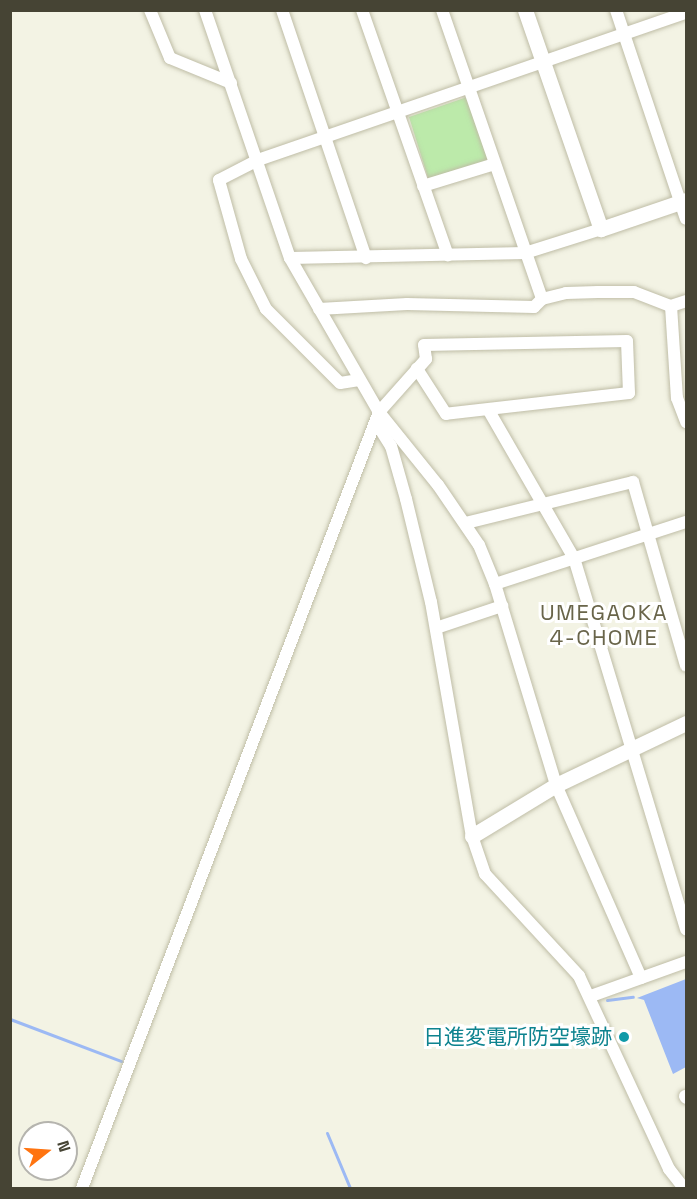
<!DOCTYPE html>
<meta charset="utf-8">
<style>
body{margin:0}
#map{position:relative;width:697px;height:1199px;overflow:hidden;background:#f3f3e4;font-family:"Space Grotesk","Noto Sans JP",sans-serif}
div>[style]{position:absolute}
.green>*{inset:0;background:#bceaaa}
.water>*{inset:0;background:#9cb9f4}
.stream>*{height:3px;margin:-1.5px;padding:0 1.5px;transform-origin:1.5px;border-radius:1.5px;background:#9cb9f4}
.roads{filter:drop-shadow(0 0 2px #bfbda6) drop-shadow(0 0 2px #bfbda6)}
.minor>*{height:12px;margin:-6px;padding:0 6px;transform-origin:6px;border-radius:6px;background:#fff}
.tertiary>*{height:15px;margin:-7.5px;padding:0 7.5px;transform-origin:7.5px;border-radius:7.5px;background:#fff}
.dots>*{width:16px;height:16px;translate:-50% -50%;box-sizing:border-box;border:3px solid #fff;border-radius:50%}
span{translate:-50% -50%;white-space:nowrap;text-align:center;line-height:1.15;-webkit-text-stroke:6px #fff;paint-order:stroke}
.culture-label{font-size:21px;color:#0d838f}
.right{translate:-100% -50%;text-align:right}
.neighbourhood-label{font-size:22px;color:#69654a;letter-spacing:1.5px}
.frame{position:absolute;inset:0;border:12px solid #464434;pointer-events:none}
.north{position:absolute;left:18px;top:1121px;width:60px;height:60px;box-sizing:border-box;background:#fff;border:2px solid #b5b4ae;border-radius:50%;rotate:73deg;font-size:16px;font-weight:700;line-height:24px;text-align:center;color:#464434}
.north::after{content:'';display:block;margin:auto;width:21px;height:27px;background:#ff7410;clip-path:polygon(50% 0,100% 100%,50% 72%,0 100%)}
</style>
<div id="map">
<div class="green">
<i style="clip-path:polygon(467px 97px,490px 161px,429px 181px,409px 117px)"></i>
</div>
<div class="water">
<i style="clip-path:polygon(686px 979px,686px 1067px,673px 1074px,644px 1000px,637px 998px)"></i>
</div>
<div class="stream">
<i style="left:607px;top:1000px;width:26px;rotate:-7deg"></i>
<i style="left:10px;top:1019px;width:119px;rotate:20.7deg"></i>
<i style="left:327px;top:1133px;width:60px;rotate:67.3deg"></i>
</div>
<div class="roads">
<div class="minor">
<i style="left:150px;top:10px;width:52px;rotate:67.4deg"></i>
<i style="left:170px;top:58px;width:66px;rotate:22.3deg"></i>
<i style="left:205px;top:10px;width:262px;rotate:71.1deg"></i>
<i style="left:290px;top:258px;width:178px;rotate:60deg"></i>
<i style="left:379px;top:412px;width:94px;rotate:51.1deg"></i>
<i style="left:438px;top:485px;width:73px;rotate:55.7deg"></i>
<i style="left:479px;top:545px;width:42px;rotate:67.7deg"></i>
<i style="left:495px;top:584px;width:210px;rotate:73.1deg"></i>
<i style="left:556px;top:785px;width:211px;rotate:66.2deg"></i>
<i style="left:282px;top:10px;width:262px;rotate:71.3deg"></i>
<i style="left:362px;top:10px;width:260px;rotate:70.7deg"></i>
<i style="left:442px;top:10px;width:306px;rotate:70.9deg"></i>
<i style="left:616px;top:10px;width:220px;rotate:71.5deg"></i>
<i style="left:423px;top:186px;width:75px;rotate:-17deg"></i>
<i style="left:290px;top:258px;width:235px;rotate:-1.2deg"></i>
<i style="left:525px;top:253px;width:80px;rotate:-17.5deg"></i>
<i style="left:671px;top:306px;width:92px;rotate:86.3deg"></i>
<i style="left:677px;top:398px;width:26px;rotate:69deg"></i>
<i style="left:319px;top:309px;width:88px;rotate:-3.3deg"></i>
<i style="left:407px;top:304px;width:127px;rotate:1.4deg"></i>
<i style="left:534px;top:307px;width:11px;rotate:-45deg"></i>
<i style="left:542px;top:299px;width:25px;rotate:-14deg"></i>
<i style="left:566px;top:293px;width:32px;rotate:-2deg"></i>
<i style="left:598px;top:292px;width:36px"></i>
<i style="left:634px;top:292px;width:40px;rotate:21deg"></i>
<i style="left:671px;top:306px;width:16px;rotate:-18deg"></i>
<i style="left:359px;top:380px;width:19px;rotate:171deg"></i>
<i style="left:340px;top:383px;width:105px;rotate:-135deg"></i>
<i style="left:266px;top:309px;width:56px;rotate:-116.6deg"></i>
<i style="left:241px;top:259px;width:82px;rotate:-105.6deg"></i>
<i style="left:219px;top:180px;width:44px;rotate:-27.1deg"></i>
<i style="left:258px;top:160px;width:453px;rotate:-19deg"></i>
<i style="left:489px;top:411px;width:170px;rotate:60deg"></i>
<i style="left:574px;top:558px;width:388px;rotate:73.2deg"></i>
<i style="left:377px;top:424px;width:26px;rotate:58deg"></i>
<i style="left:391px;top:446px;width:55px;rotate:74.2deg"></i>
<i style="left:406px;top:499px;width:106px;rotate:76.4deg"></i>
<i style="left:431px;top:602px;width:238px;rotate:80.1deg"></i>
<i style="left:472px;top:836px;width:40px;rotate:71.1deg"></i>
<i style="left:485px;top:874px;width:139px;rotate:47.3deg"></i>
<i style="left:579px;top:976px;width:213px;rotate:65deg"></i>
<i style="left:669px;top:1169px;width:24px;rotate:52deg"></i>
<i style="left:466px;top:523px;width:172px;rotate:-13.8deg"></i>
<i style="left:633px;top:482px;width:191px;rotate:73.9deg"></i>
<i style="left:495px;top:584px;width:201px;rotate:-18deg"></i>
<i style="left:436px;top:628px;width:70px;rotate:-18.4deg"></i>
<i style="left:591px;top:996px;width:101px;rotate:-19.7deg"></i>
<i style="left:685px;top:1096px;width:2px;rotate:63deg"></i>
<i style="left:82px;top:1188px;width:831px;rotate:-69.06deg"></i>
<i style="left:379px;top:412px;width:71px;rotate:-48.4deg"></i>
<i style="left:426px;top:359px;width:14px;rotate:-98deg"></i>
<i style="left:424px;top:345px;width:203px;rotate:-1.1deg"></i>
<i style="left:627px;top:341px;width:52px;rotate:87.8deg"></i>
<i style="left:629px;top:393px;width:184px;rotate:173.5deg"></i>
<i style="left:446px;top:414px;width:54px;rotate:-122.8deg"></i>
</div>
<div class="tertiary">
<i style="left:525px;top:10px;width:232px;rotate:70.9deg"></i>
<i style="left:601px;top:229px;width:90px;rotate:-18.8deg"></i>
<i style="left:472px;top:836px;width:98px;rotate:-31.3deg"></i>
<i style="left:556px;top:785px;width:144px;rotate:-25.5deg"></i>
</div>
</div>
<div class="dots">
<i style="left:624px;top:1037px;background:#0f9aa8"></i>
</div>
<div class="culture-label">
<span class="right" style="left:612px;top:1037px">日進変電所防空壕跡</span>
</div>
<div class="neighbourhood-label">
<span style="left:604px;top:625px">UMEGAOKA<br>4-CHOME</span>
</div>
<div class="frame"></div>
<div class="north">N</div>
</div>
